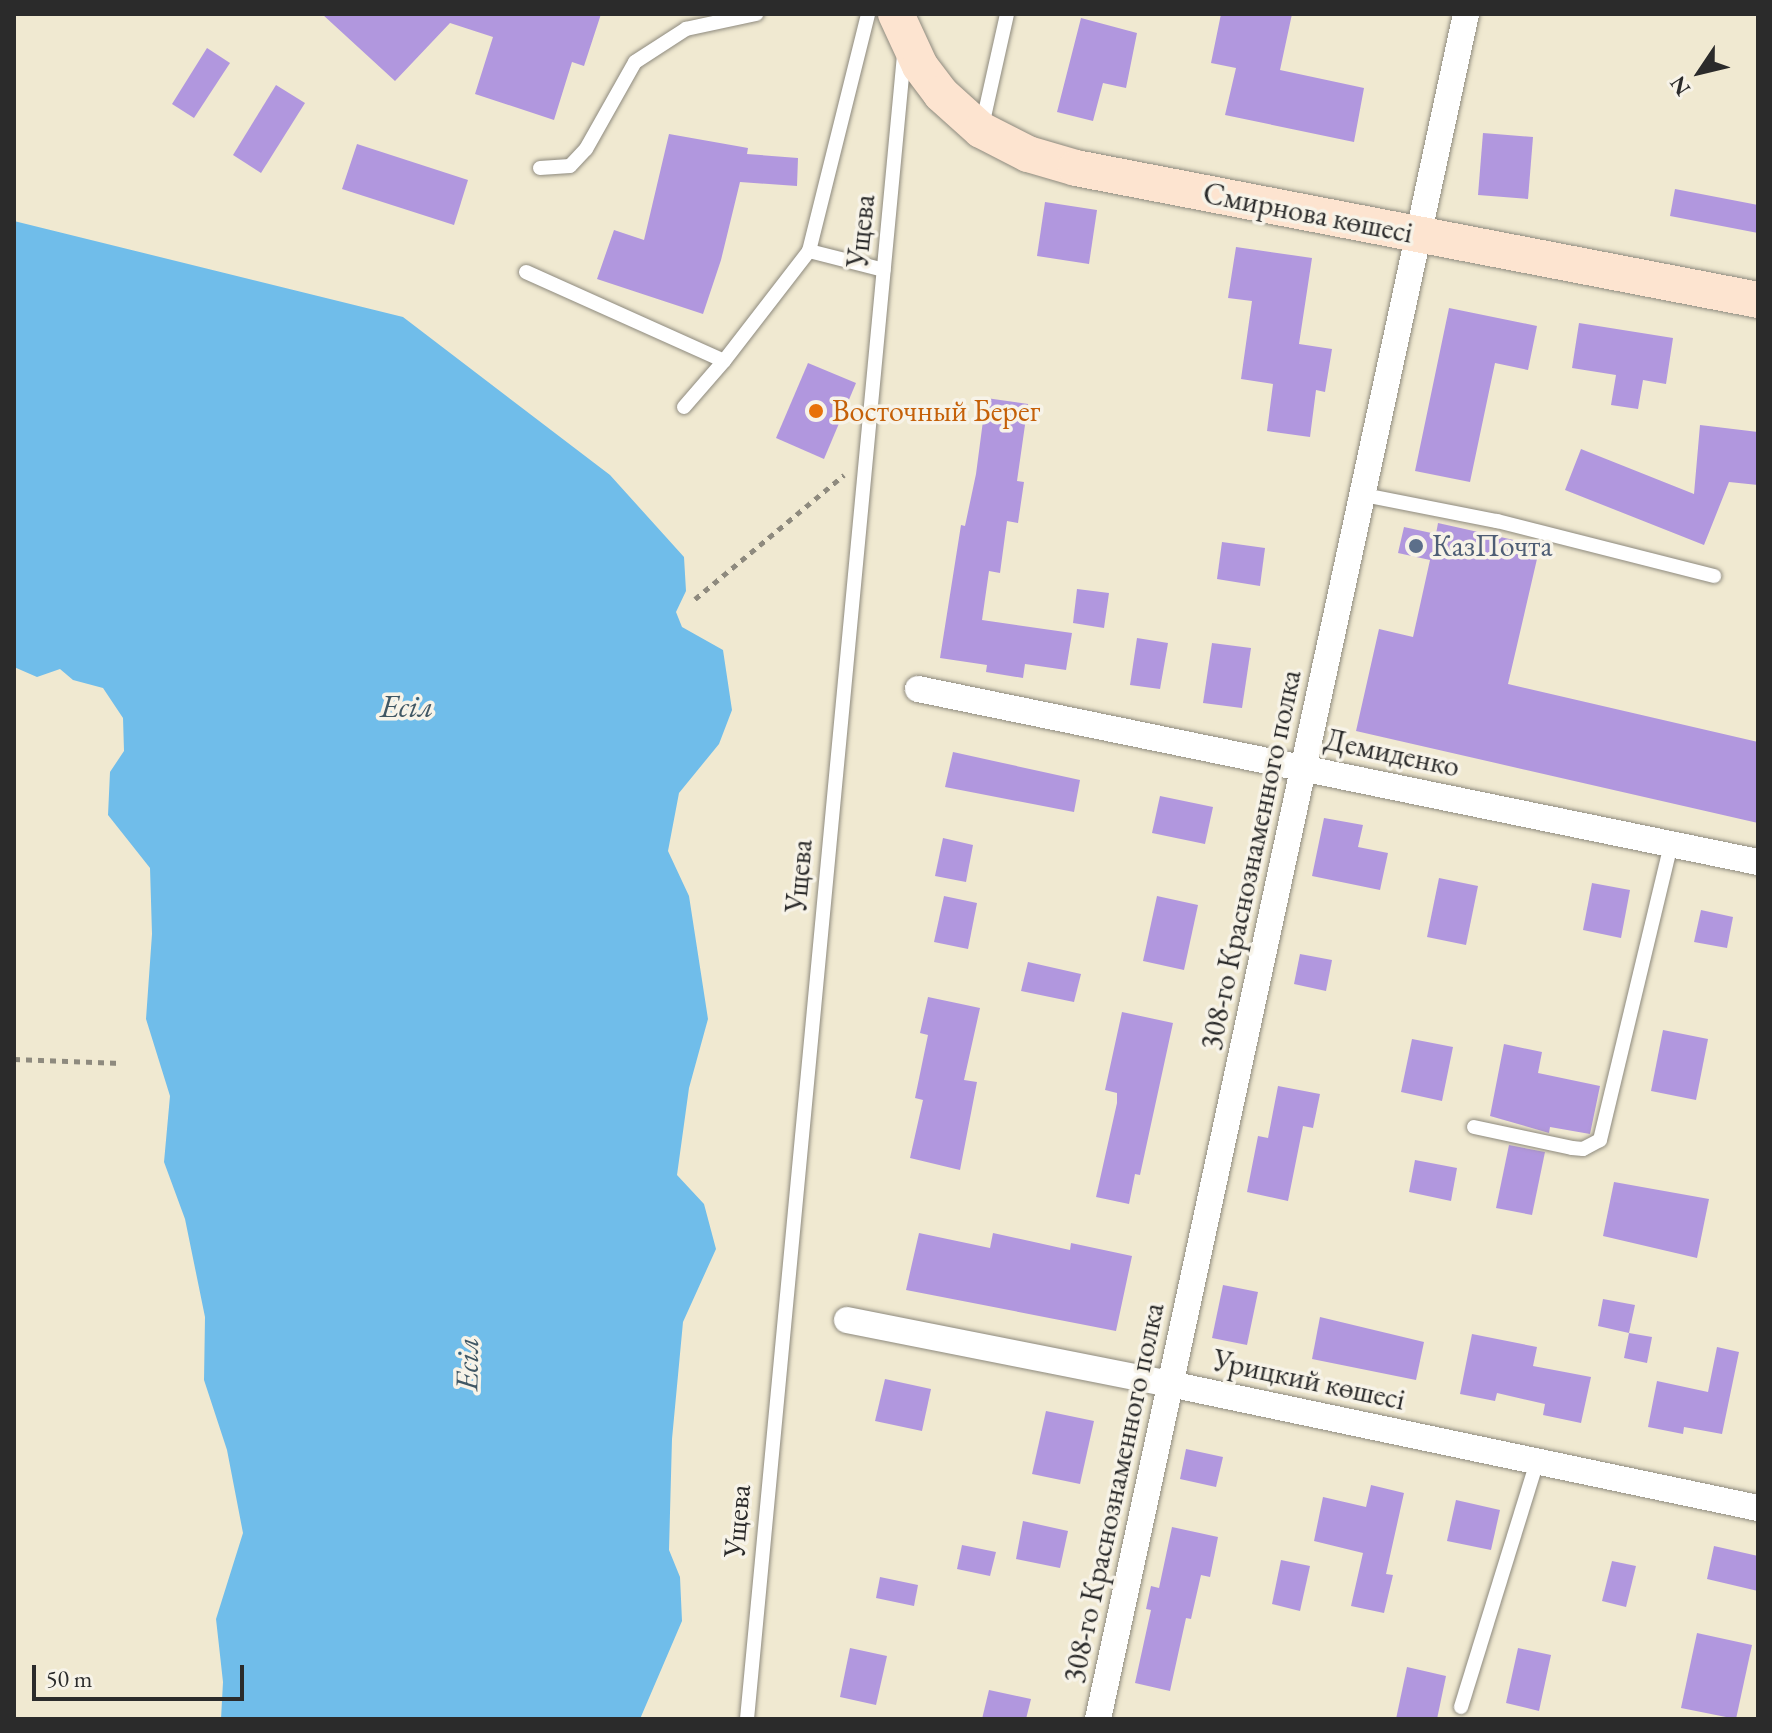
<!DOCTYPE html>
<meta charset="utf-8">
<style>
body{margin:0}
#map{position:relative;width:1772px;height:1733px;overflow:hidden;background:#f0e9d1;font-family:"EB Garamond",serif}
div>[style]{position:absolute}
.water>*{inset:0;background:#70bdea}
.building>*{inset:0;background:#b197de}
.path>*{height:5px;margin-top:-2.5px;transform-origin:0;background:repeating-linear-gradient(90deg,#8e8a7e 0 6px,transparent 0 12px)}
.roads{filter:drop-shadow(0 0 2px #8e8a7e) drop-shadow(0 0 2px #8e8a7e)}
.lane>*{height:14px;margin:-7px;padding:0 7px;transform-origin:7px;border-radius:7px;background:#fff}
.street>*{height:26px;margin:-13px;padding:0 13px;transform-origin:13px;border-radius:13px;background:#fff}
.secondary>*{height:36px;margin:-18px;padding:0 18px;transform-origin:18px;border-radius:18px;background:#fde4d0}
.dots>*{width:22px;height:22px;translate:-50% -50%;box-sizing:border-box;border:4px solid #f7f3e8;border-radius:50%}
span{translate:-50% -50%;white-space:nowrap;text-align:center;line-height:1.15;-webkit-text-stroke:7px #f7f3e8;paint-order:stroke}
.street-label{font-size:30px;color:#2b2b2b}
.food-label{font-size:30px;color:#c56008}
.left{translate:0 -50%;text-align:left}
.service-label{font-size:30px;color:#4e5e75}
.water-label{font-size:32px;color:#405764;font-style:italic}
.frame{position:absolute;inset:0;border:16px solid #2b2b2b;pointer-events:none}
.north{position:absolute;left:1660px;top:32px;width:80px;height:80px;-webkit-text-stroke:6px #f7f3e8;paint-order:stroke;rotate:235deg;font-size:22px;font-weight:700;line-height:32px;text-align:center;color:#2b2b2b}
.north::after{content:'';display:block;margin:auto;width:28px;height:36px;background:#2b2b2b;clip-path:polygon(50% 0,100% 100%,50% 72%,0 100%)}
.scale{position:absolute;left:32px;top:1665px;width:212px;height:36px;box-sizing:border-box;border:4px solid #2b2b2b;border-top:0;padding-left:10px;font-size:24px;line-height:28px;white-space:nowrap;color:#2b2b2b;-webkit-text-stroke:6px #f7f3e8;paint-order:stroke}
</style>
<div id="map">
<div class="water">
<i style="clip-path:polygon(14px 221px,403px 317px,610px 475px,684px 557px,686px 591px,676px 612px,682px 627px,723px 650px,732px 710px,719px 744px,679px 793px,668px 851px,689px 896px,708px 1019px,689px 1088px,677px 1175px,704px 1204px,716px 1249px,683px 1322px,672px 1439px,669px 1550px,680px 1577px,682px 1621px,640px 1719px,221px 1719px,223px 1682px,216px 1619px,243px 1533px,227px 1450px,204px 1380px,205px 1317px,185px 1219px,164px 1162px,170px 1096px,146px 1019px,152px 934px,150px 868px,108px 815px,110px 772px,124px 751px,123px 718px,103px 688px,73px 680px,60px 669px,37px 677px,14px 667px)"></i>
</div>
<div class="building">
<i style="clip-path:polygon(322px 14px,601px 14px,584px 66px,572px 62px,554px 120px,475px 94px,493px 37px,450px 23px,395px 81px)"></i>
<i style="clip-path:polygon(1221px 14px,1292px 14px,1280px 70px,1364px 88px,1354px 142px,1225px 115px,1236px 68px,1211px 63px)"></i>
<i style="clip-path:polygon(1081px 18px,1137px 33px,1126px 88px,1103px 83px,1093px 121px,1057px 112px)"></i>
<i style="clip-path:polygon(207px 48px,230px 63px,194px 118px,172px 104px)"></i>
<i style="clip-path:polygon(276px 85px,305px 103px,261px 173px,233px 155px)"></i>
<i style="clip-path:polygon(1483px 133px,1533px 137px,1528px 199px,1478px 195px)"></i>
<i style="clip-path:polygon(669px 134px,748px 148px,747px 154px,798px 158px,797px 186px,740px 182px,721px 260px,703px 314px,597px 279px,614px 230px,644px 240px)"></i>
<i style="clip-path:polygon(357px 144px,468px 180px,454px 225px,342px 189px)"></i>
<i style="clip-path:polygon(1675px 189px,1758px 205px,1758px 233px,1670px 216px)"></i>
<i style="clip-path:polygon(1045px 202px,1097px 210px,1089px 264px,1037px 256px)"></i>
<i style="clip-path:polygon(1236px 247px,1312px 258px,1299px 344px,1332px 349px,1325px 392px,1316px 390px,1310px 437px,1267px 431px,1273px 384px,1241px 379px,1252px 301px,1228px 298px)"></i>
<i style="clip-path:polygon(1449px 308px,1537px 326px,1528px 370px,1495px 363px,1470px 482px,1415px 471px)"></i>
<i style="clip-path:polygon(1579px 323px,1673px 338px,1666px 384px,1643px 380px,1638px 409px,1611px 405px,1616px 375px,1572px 368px)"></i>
<i style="clip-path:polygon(808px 363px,856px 383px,824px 459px,776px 438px)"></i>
<i style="clip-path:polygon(986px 398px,1028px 404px,1017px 481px,1024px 482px,1018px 523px,1007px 521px,1000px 573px,989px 571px,982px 620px,1072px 633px,1066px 670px,1025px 664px,1023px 678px,986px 672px,987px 665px,940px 658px,961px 525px,965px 526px,976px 474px)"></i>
<i style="clip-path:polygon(1700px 425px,1758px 432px,1758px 485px,1729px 482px,1704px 545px,1565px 490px,1581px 449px,1694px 494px)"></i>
<i style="clip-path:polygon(1438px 523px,1540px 546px,1508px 684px,1758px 742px,1758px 823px,1356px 731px,1379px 629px,1413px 637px,1430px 560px,1398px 553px,1404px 527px,1436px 534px)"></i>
<i style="clip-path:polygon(1222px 542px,1265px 548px,1260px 586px,1217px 579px)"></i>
<i style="clip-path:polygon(1077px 589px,1109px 593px,1104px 628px,1073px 623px)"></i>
<i style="clip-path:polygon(1137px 638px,1168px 643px,1160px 689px,1130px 685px)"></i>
<i style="clip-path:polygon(1212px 643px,1251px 648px,1242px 708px,1203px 703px)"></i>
<i style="clip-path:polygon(953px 752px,1080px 780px,1074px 812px,945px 787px)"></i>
<i style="clip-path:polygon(1160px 796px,1213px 807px,1205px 844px,1152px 833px)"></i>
<i style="clip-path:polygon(1324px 818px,1363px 825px,1358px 847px,1388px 853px,1380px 890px,1312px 876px)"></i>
<i style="clip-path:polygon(943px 838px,973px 845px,966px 882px,935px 876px)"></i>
<i style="clip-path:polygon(1439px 878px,1478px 886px,1466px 945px,1427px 937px)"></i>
<i style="clip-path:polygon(1592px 883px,1630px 890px,1621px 938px,1583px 930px)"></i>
<i style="clip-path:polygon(944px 896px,977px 903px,968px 949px,934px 942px)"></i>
<i style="clip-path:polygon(1157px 896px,1198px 905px,1184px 970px,1143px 961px)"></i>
<i style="clip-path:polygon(1701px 910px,1733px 917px,1727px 948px,1694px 942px)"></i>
<i style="clip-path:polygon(1300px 954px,1332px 960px,1326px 991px,1294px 984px)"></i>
<i style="clip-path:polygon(1028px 962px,1081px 974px,1074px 1002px,1021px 991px)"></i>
<i style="clip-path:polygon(928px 997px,980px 1008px,964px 1080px,977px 1082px,960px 1170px,910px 1158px,923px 1100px,915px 1098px,928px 1035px,920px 1033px)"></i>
<i style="clip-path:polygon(1122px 1012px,1173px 1023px,1140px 1175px,1135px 1174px,1129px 1204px,1096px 1197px,1117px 1103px,1117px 1093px,1105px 1090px)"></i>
<i style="clip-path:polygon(1663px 1030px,1708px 1039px,1696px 1100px,1651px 1091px)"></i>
<i style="clip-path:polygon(1412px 1039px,1453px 1047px,1442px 1101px,1401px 1092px)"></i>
<i style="clip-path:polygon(1504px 1044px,1542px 1052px,1538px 1073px,1600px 1086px,1590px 1134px,1550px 1127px,1549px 1133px,1490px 1116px)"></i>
<i style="clip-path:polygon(1278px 1086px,1320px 1094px,1313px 1128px,1303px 1126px,1288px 1201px,1247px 1192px,1258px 1136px,1268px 1138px)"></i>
<i style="clip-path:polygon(1509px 1145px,1545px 1152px,1532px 1215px,1496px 1208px)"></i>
<i style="clip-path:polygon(1415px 1160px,1457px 1168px,1451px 1201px,1409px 1192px)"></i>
<i style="clip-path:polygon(1614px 1182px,1709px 1199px,1697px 1258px,1603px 1236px)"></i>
<i style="clip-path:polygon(919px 1233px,990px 1248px,993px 1233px,1070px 1250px,1071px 1243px,1132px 1256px,1116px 1331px,906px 1290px)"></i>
<i style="clip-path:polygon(1223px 1285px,1258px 1292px,1247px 1345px,1212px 1338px)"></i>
<i style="clip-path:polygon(1603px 1299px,1635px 1305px,1629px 1333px,1598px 1326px)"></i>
<i style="clip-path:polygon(1320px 1317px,1424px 1342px,1416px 1380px,1312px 1359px)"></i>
<i style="clip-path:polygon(1629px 1333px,1652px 1337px,1647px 1363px,1624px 1358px)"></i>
<i style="clip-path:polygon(1472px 1334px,1537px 1347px,1533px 1366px,1591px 1377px,1581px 1423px,1543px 1415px,1545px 1404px,1497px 1393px,1495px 1401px,1460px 1394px)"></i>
<i style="clip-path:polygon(1717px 1347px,1739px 1352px,1722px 1434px,1684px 1427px,1683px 1434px,1648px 1427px,1657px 1381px,1708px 1392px)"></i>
<i style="clip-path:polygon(885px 1379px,931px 1389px,922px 1431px,875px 1421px)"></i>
<i style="clip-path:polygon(1046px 1411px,1094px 1421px,1080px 1484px,1032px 1474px)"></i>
<i style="clip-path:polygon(1186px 1449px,1223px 1457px,1216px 1487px,1180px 1479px)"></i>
<i style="clip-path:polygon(1371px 1485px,1404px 1493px,1386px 1574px,1393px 1575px,1384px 1613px,1351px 1606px,1363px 1553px,1314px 1541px,1323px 1497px,1366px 1507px)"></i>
<i style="clip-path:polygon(1456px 1500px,1500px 1510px,1491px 1550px,1447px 1541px)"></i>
<i style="clip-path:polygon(1023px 1521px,1068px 1531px,1060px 1568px,1016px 1559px)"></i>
<i style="clip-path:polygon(1172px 1527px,1218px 1537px,1210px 1577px,1201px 1575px,1191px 1619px,1186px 1618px,1170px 1691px,1135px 1683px,1151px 1610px,1146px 1609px,1151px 1586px,1159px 1588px)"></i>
<i style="clip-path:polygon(962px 1545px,996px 1552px,990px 1576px,957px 1569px)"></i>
<i style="clip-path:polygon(1714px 1546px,1758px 1556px,1758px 1591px,1707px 1579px)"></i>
<i style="clip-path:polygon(1281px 1560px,1310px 1566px,1300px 1611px,1272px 1604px)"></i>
<i style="clip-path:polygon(1612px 1561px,1636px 1566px,1626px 1607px,1602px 1601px)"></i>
<i style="clip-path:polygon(880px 1577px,918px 1585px,914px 1606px,876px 1598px)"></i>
<i style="clip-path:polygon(1697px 1633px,1752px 1645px,1736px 1719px,1681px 1708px)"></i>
<i style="clip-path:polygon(850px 1648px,887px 1656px,876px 1705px,840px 1697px)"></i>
<i style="clip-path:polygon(1518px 1648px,1551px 1655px,1539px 1711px,1506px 1703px)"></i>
<i style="clip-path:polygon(1407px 1667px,1446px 1676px,1437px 1719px,1396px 1719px)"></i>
<i style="clip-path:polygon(989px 1690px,1031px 1699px,1026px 1719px,982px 1719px)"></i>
</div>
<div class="path">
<i style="left:695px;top:599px;width:194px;rotate:-39.8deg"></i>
<i style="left:14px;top:1059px;width:107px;rotate:2.1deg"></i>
</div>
<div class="roads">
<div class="lane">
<i style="left:982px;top:126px;width:115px;rotate:-77.4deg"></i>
<i style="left:540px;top:168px;width:30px;rotate:-4deg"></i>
<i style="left:570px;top:166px;width:23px;rotate:-47deg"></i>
<i style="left:586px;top:149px;width:100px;rotate:-60.6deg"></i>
<i style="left:635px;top:62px;width:61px;rotate:-32.9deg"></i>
<i style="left:686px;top:29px;width:72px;rotate:-12.1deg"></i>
<i style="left:809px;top:251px;width:77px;rotate:14.2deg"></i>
<i style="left:526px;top:272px;width:217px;rotate:24.2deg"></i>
<i style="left:684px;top:407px;width:61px;rotate:-49deg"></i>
<i style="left:724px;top:361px;width:139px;rotate:-52.3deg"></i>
<i style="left:809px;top:251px;width:244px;rotate:-76deg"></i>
<i style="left:1364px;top:495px;width:136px;rotate:11.1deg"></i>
<i style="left:1497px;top:521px;width:224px;rotate:14.2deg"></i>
<i style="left:1474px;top:1127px;width:100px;rotate:12.1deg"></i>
<i style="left:1572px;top:1148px;width:11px;rotate:5deg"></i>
<i style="left:1583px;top:1149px;width:19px;rotate:-28deg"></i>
<i style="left:1600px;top:1140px;width:304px;rotate:-76.5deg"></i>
<i style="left:1461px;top:1707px;width:257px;rotate:-72.8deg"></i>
<i style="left:747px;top:1719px;width:1671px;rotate:-84.61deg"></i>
</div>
<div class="street">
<i style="left:918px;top:689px;width:858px;rotate:11.64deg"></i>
<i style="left:847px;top:1320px;width:329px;rotate:11.2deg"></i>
<i style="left:1170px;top:1384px;width:601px;rotate:11.91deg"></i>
<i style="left:1098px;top:1719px;width:1744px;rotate:-77.82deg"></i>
</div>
<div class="secondary">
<i style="left:896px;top:14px;width:57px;rotate:65.2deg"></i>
<i style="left:920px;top:66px;width:35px;rotate:53deg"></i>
<i style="left:941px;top:94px;width:54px;rotate:42deg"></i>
<i style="left:981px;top:130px;width:53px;rotate:27.1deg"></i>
<i style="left:1028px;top:154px;width:50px;rotate:16.3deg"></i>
<i style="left:1076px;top:168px;width:695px;rotate:10.95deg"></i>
</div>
</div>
<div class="dots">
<i style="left:816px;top:411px;background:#e8710a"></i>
<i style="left:1416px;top:546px;background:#5c6f8a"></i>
</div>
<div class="street-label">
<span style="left:1308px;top:213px;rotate:11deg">Смирнова көшесі</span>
<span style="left:861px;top:231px;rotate:-84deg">Ущева</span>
<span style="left:1392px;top:753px;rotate:12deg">Демиденко</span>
<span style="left:1251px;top:860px;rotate:-78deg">308-го Краснознаменного полка</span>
<span style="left:799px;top:876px;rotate:-85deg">Ущева</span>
<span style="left:1309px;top:1380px;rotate:12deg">Урицкий көшесі</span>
<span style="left:1114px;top:1493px;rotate:-78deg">308-го Краснознаменного полка</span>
<span style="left:737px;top:1521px;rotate:-85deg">Ущева</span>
</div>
<div class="food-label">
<span class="left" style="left:832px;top:411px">Восточный Берег</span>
</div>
<div class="service-label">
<span class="left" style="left:1432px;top:546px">КазПочта</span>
</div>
<div class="water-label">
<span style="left:407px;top:706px">Есіл</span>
<span style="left:467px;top:1364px;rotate:-89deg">Есіл</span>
</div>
<div class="frame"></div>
<div class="north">N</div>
<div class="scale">50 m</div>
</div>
